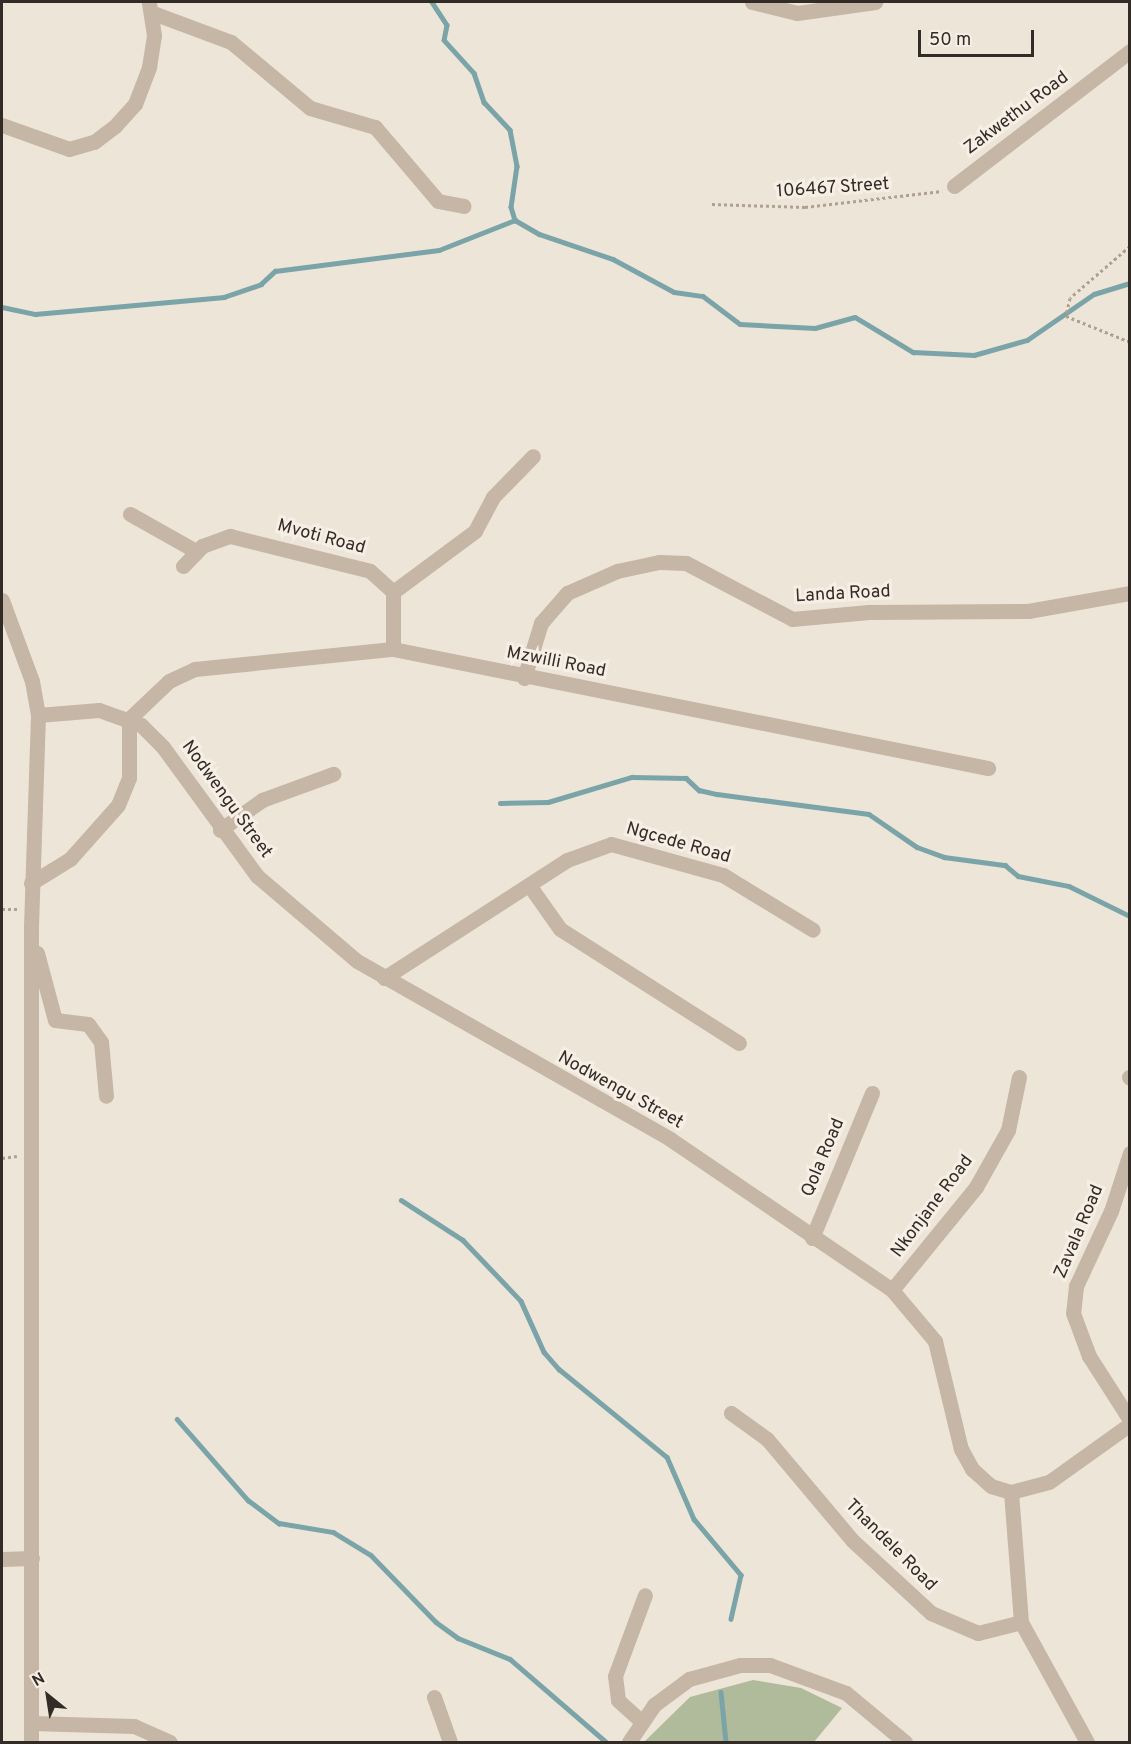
<!DOCTYPE html>
<style>
body{margin:0}
#map{position:relative;width:1131px;height:1744px;overflow:hidden;background:#eee5d9;font-family:Overpass,sans-serif}
div>[style]{position:absolute}
.green>*{inset:0;background:#afbb9b}
.stream>*{height:4.5px;margin:-2.25px;padding:0 2.25px;transform-origin:2.25px;border-radius:2.25px;background:#7ba4a8}
.path>*{height:3px;margin-top:-1.5px;transform-origin:0;background:repeating-linear-gradient(90deg,#b0a091 0 3px,transparent 0 6px)}
.minor>*{height:15px;margin:-7.5px;padding:0 7.5px;transform-origin:7.5px;border-radius:7.5px;background:#c5b6a6}
span{translate:-50% -50%;white-space:nowrap;text-align:center;line-height:1.15;-webkit-text-stroke:6px #f7efe5;paint-order:stroke}
.street-label{font-size:18px;color:#322b26}
.frame{position:absolute;inset:0;border:3px solid #322b26;pointer-events:none}
.north{position:absolute;left:18px;top:1666px;width:60px;height:60px;-webkit-text-stroke:4px #f7efe5;paint-order:stroke;rotate:330deg;font-size:16px;font-weight:700;line-height:24px;text-align:center;color:#322b26}
.north::after{content:'';display:block;margin:auto;width:21px;height:27px;background:#322b26;clip-path:polygon(50% 0,100% 100%,50% 72%,0 100%)}
.scale{position:absolute;left:918px;top:30px;width:116px;height:27px;box-sizing:border-box;border:3px solid #322b26;border-top:0;padding-left:8px;font-size:18px;line-height:21px;white-space:nowrap;color:#322b26;-webkit-text-stroke:4px #f7efe5;paint-order:stroke}
</style>
<div id="map">
<div class="green">
<i style="clip-path:polygon(753px 1680px,801px 1688px,842px 1708px,814px 1742px,644px 1742px,690px 1697px)"></i>
</div>
<div class="stream">
<i style="left:432px;top:2px;width:27px;rotate:57deg"></i>
<i style="left:447px;top:25px;width:15px;rotate:101deg"></i>
<i style="left:444px;top:40px;width:45px;rotate:47.7deg"></i>
<i style="left:474px;top:73px;width:31px;rotate:71deg"></i>
<i style="left:484px;top:102px;width:38px;rotate:47deg"></i>
<i style="left:510px;top:130px;width:37px;rotate:79deg"></i>
<i style="left:517px;top:166px;width:41px;rotate:98.3deg"></i>
<i style="left:511px;top:207px;width:14px;rotate:73deg"></i>
<i style="left:515px;top:220px;width:28px;rotate:30deg"></i>
<i style="left:539px;top:234px;width:78px;rotate:18.7deg"></i>
<i style="left:613px;top:259px;width:69px;rotate:28.4deg"></i>
<i style="left:674px;top:292px;width:29px;rotate:8deg"></i>
<i style="left:703px;top:296px;width:46px;rotate:37.1deg"></i>
<i style="left:740px;top:324px;width:75px;rotate:3.1deg"></i>
<i style="left:815px;top:328px;width:41px;rotate:-15.4deg"></i>
<i style="left:855px;top:317px;width:68px;rotate:31.1deg"></i>
<i style="left:913px;top:352px;width:61px;rotate:2.8deg"></i>
<i style="left:974px;top:355px;width:55px;rotate:-15.8deg"></i>
<i style="left:1027px;top:340px;width:81px;rotate:-34.5deg"></i>
<i style="left:1094px;top:294px;width:38px;rotate:-17deg"></i>
<i style="left:2px;top:307px;width:34px;rotate:12deg"></i>
<i style="left:35px;top:314px;width:190px;rotate:-5.1deg"></i>
<i style="left:224px;top:297px;width:39px;rotate:-19deg"></i>
<i style="left:261px;top:284px;width:19px;rotate:-43deg"></i>
<i style="left:275px;top:271px;width:165px;rotate:-7.3deg"></i>
<i style="left:439px;top:250px;width:82px;rotate:-21.5deg"></i>
<i style="left:500px;top:803px;width:48px;rotate:-1.2deg"></i>
<i style="left:548px;top:802px;width:88px;rotate:-16.6deg"></i>
<i style="left:632px;top:777px;width:54px;rotate:1.1deg"></i>
<i style="left:686px;top:778px;width:18px;rotate:43deg"></i>
<i style="left:699px;top:790px;width:18px;rotate:13deg"></i>
<i style="left:717px;top:794px;width:153px;rotate:7.5deg"></i>
<i style="left:869px;top:814px;width:58px;rotate:34.5deg"></i>
<i style="left:917px;top:847px;width:29px;rotate:20deg"></i>
<i style="left:944px;top:857px;width:62px;rotate:7.5deg"></i>
<i style="left:1005px;top:865px;width:17px;rotate:40deg"></i>
<i style="left:1018px;top:876px;width:52px;rotate:11.1deg"></i>
<i style="left:1069px;top:886px;width:68px;rotate:26.2deg"></i>
<i style="left:401px;top:1200px;width:74px;rotate:32.8deg"></i>
<i style="left:463px;top:1240px;width:84px;rotate:46.4deg"></i>
<i style="left:521px;top:1301px;width:56px;rotate:65.7deg"></i>
<i style="left:544px;top:1352px;width:23px;rotate:49deg"></i>
<i style="left:559px;top:1369px;width:139px;rotate:39.2deg"></i>
<i style="left:667px;top:1457px;width:68px;rotate:66.5deg"></i>
<i style="left:694px;top:1519px;width:73px;rotate:50deg"></i>
<i style="left:741px;top:1575px;width:45px;rotate:102.8deg"></i>
<i style="left:177px;top:1419px;width:108px;rotate:48.8deg"></i>
<i style="left:248px;top:1500px;width:39px;rotate:37deg"></i>
<i style="left:279px;top:1523px;width:55px;rotate:9.5deg"></i>
<i style="left:333px;top:1532px;width:44px;rotate:31.2deg"></i>
<i style="left:371px;top:1555px;width:93px;rotate:45.9deg"></i>
<i style="left:436px;top:1622px;width:27px;rotate:36deg"></i>
<i style="left:458px;top:1638px;width:56px;rotate:22deg"></i>
<i style="left:510px;top:1659px;width:127px;rotate:40.8deg"></i>
<i style="left:721px;top:1692px;width:50px;rotate:84.3deg"></i>
</div>
<div class="path">
<i style="left:712px;top:204px;width:93px;rotate:1.8deg"></i>
<i style="left:805px;top:207px;width:138px;rotate:-6.7deg"></i>
<i style="left:1130px;top:246px;width:79px;rotate:139.1deg"></i>
<i style="left:1070px;top:298px;width:18px;rotate:103deg"></i>
<i style="left:1066px;top:316px;width:69px;rotate:22.1deg"></i>
<i style="left:2px;top:909px;width:15px"></i>
<i style="left:2px;top:1158px;width:15px;rotate:-8deg"></i>
</div>
<div class="minor">
<i style="left:752px;top:2px;width:46px;rotate:13.7deg"></i>
<i style="left:797px;top:13px;width:79px;rotate:-8deg"></i>
<i style="left:153px;top:13px;width:83px;rotate:20.4deg"></i>
<i style="left:231px;top:42px;width:103px;rotate:39.9deg"></i>
<i style="left:310px;top:108px;width:68px;rotate:16.3deg"></i>
<i style="left:375px;top:127px;width:97px;rotate:49.6deg"></i>
<i style="left:438px;top:201px;width:26px;rotate:11deg"></i>
<i style="left:2px;top:125px;width:71px;rotate:19.7deg"></i>
<i style="left:69px;top:149px;width:26px;rotate:-16deg"></i>
<i style="left:94px;top:142px;width:26px;rotate:-37deg"></i>
<i style="left:115px;top:126px;width:30px;rotate:-48deg"></i>
<i style="left:135px;top:104px;width:40px;rotate:-69deg"></i>
<i style="left:149px;top:67px;width:32px;rotate:-81deg"></i>
<i style="left:154px;top:35px;width:33px;rotate:-99deg"></i>
<i style="left:954px;top:186px;width:222px;rotate:-37.5deg"></i>
<i style="left:130px;top:514px;width:76px;rotate:29.3deg"></i>
<i style="left:183px;top:566px;width:28px;rotate:-46deg"></i>
<i style="left:202px;top:546px;width:30px;rotate:-20deg"></i>
<i style="left:230px;top:536px;width:144px;rotate:14deg"></i>
<i style="left:370px;top:571px;width:31px;rotate:42deg"></i>
<i style="left:393px;top:592px;width:57px;rotate:90deg"></i>
<i style="left:393px;top:592px;width:102px;rotate:-36.6deg"></i>
<i style="left:475px;top:531px;width:38px;rotate:-62deg"></i>
<i style="left:493px;top:497px;width:57px;rotate:-45.7deg"></i>
<i style="left:2px;top:600px;width:86px;rotate:69.7deg"></i>
<i style="left:32px;top:681px;width:35px;rotate:80deg"></i>
<i style="left:38px;top:715px;width:215px;rotate:91.9deg"></i>
<i style="left:31px;top:930px;width:812px;rotate:90deg"></i>
<i style="left:524px;top:678px;width:58px;rotate:-72.8deg"></i>
<i style="left:541px;top:623px;width:40px;rotate:-49deg"></i>
<i style="left:567px;top:593px;width:55px;rotate:-23.7deg"></i>
<i style="left:617px;top:571px;width:43px;rotate:-12.1deg"></i>
<i style="left:659px;top:562px;width:27px;rotate:2deg"></i>
<i style="left:686px;top:563px;width:120px;rotate:27.8deg"></i>
<i style="left:792px;top:619px;width:77px;rotate:-5.2deg"></i>
<i style="left:869px;top:612px;width:159px;rotate:-0.4deg"></i>
<i style="left:1028px;top:611px;width:104px;rotate:-10deg"></i>
<i style="left:38px;top:715px;width:61px;rotate:-4.7deg"></i>
<i style="left:99px;top:710px;width:45px;rotate:19.7deg"></i>
<i style="left:141px;top:725px;width:31px;rotate:45deg"></i>
<i style="left:163px;top:747px;width:160px;rotate:53.9deg"></i>
<i style="left:257px;top:876px;width:131px;rotate:40.4deg"></i>
<i style="left:357px;top:961px;width:360px;rotate:29.6deg"></i>
<i style="left:670px;top:1139px;width:268px;rotate:34.2deg"></i>
<i style="left:892px;top:1290px;width:67px;rotate:49.9deg"></i>
<i style="left:935px;top:1341px;width:111px;rotate:76.5deg"></i>
<i style="left:961px;top:1449px;width:23px;rotate:61deg"></i>
<i style="left:972px;top:1469px;width:25px;rotate:42deg"></i>
<i style="left:991px;top:1486px;width:21px;rotate:17deg"></i>
<i style="left:1011px;top:1492px;width:39px;rotate:-15deg"></i>
<i style="left:1049px;top:1482px;width:100px;rotate:-35.6deg"></i>
<i style="left:220px;top:830px;width:52px;rotate:-35.5deg"></i>
<i style="left:262px;top:800px;width:76px;rotate:-20.1deg"></i>
<i style="left:31px;top:883px;width:46px;rotate:-31.6deg"></i>
<i style="left:70px;top:859px;width:72px;rotate:-48.4deg"></i>
<i style="left:118px;top:805px;width:29px;rotate:-68deg"></i>
<i style="left:129px;top:778px;width:59px;rotate:-90deg"></i>
<i style="left:129px;top:719px;width:55px;rotate:-43.5deg"></i>
<i style="left:169px;top:681px;width:29px;rotate:-25deg"></i>
<i style="left:195px;top:669px;width:199px;rotate:-5.8deg"></i>
<i style="left:393px;top:649px;width:607px;rotate:11.31deg"></i>
<i style="left:529px;top:885px;width:54px;rotate:54.8deg"></i>
<i style="left:560px;top:929px;width:212px;rotate:32.5deg"></i>
<i style="left:37px;top:953px;width:69px;rotate:75deg"></i>
<i style="left:55px;top:1020px;width:33px;rotate:7deg"></i>
<i style="left:88px;top:1024px;width:22px;rotate:54deg"></i>
<i style="left:101px;top:1042px;width:54px;rotate:84.7deg"></i>
<i style="left:384px;top:978px;width:218px;rotate:-32.8deg"></i>
<i style="left:567px;top:860px;width:47px;rotate:-20deg"></i>
<i style="left:611px;top:844px;width:116px;rotate:15.5deg"></i>
<i style="left:723px;top:875px;width:105px;rotate:31.4deg"></i>
<i style="left:1129px;top:1077px;width:1px;rotate:45deg"></i>
<i style="left:1130px;top:1153px;width:61px;rotate:108.1deg"></i>
<i style="left:1111px;top:1211px;width:83px;rotate:115deg"></i>
<i style="left:1076px;top:1286px;width:27px;rotate:96deg"></i>
<i style="left:1073px;top:1313px;width:46px;rotate:69.6deg"></i>
<i style="left:1089px;top:1356px;width:76px;rotate:57.4deg"></i>
<i style="left:812px;top:1238px;width:157px;rotate:-67.5deg"></i>
<i style="left:892px;top:1290px;width:133px;rotate:-50.8deg"></i>
<i style="left:976px;top:1187px;width:65px;rotate:-60.7deg"></i>
<i style="left:1008px;top:1130px;width:54px;rotate:-78.3deg"></i>
<i style="left:731px;top:1413px;width:44px;rotate:35.8deg"></i>
<i style="left:767px;top:1439px;width:133px;rotate:49.9deg"></i>
<i style="left:853px;top:1541px;width:106px;rotate:42.7deg"></i>
<i style="left:931px;top:1613px;width:51px;rotate:23.1deg"></i>
<i style="left:978px;top:1633px;width:44px;rotate:-14.3deg"></i>
<i style="left:1011px;top:1492px;width:130px;rotate:85.6deg"></i>
<i style="left:1021px;top:1622px;width:137px;rotate:61.2deg"></i>
<i style="left:2px;top:1559px;width:30px;rotate:-2deg"></i>
<i style="left:434px;top:1697px;width:48px;rotate:70.4deg"></i>
<i style="left:641px;top:1721px;width:31px;rotate:-138deg"></i>
<i style="left:618px;top:1700px;width:24px;rotate:-97deg"></i>
<i style="left:615px;top:1676px;width:86px;rotate:-69.7deg"></i>
<i style="left:31px;top:1723px;width:103px;rotate:1.7deg"></i>
<i style="left:134px;top:1726px;width:39px;rotate:24deg"></i>
<i style="left:629px;top:1742px;width:45px;rotate:-56deg"></i>
<i style="left:654px;top:1705px;width:44px;rotate:-36.6deg"></i>
<i style="left:689px;top:1679px;width:53px;rotate:-15.4deg"></i>
<i style="left:740px;top:1665px;width:30px"></i>
<i style="left:770px;top:1665px;width:81px;rotate:20.2deg"></i>
<i style="left:846px;top:1693px;width:77px;rotate:39.7deg"></i>
</div>
<div class="street-label">
<span style="left:1017px;top:114px;rotate:-37deg">Zakwethu Road</span>
<span style="left:833px;top:189px;rotate:-4deg">106467 Street</span>
<span style="left:321px;top:538px;rotate:15deg">Mvoti Road</span>
<span style="left:843px;top:595px;rotate:-3deg">Landa Road</span>
<span style="left:556px;top:663px;rotate:11deg">Mzwilli Road</span>
<span style="left:226px;top:800px;rotate:54deg">Nodwengu Street</span>
<span style="left:678px;top:844px;rotate:16deg">Ngcede Road</span>
<span style="left:620px;top:1091px;rotate:29deg">Nodwengu Street</span>
<span style="left:824px;top:1158px;rotate:-67deg">Qola Road</span>
<span style="left:933px;top:1207px;rotate:-53deg">Nkonjane Road</span>
<span style="left:1080px;top:1232px;rotate:-67deg">Zavala Road</span>
<span style="left:890px;top:1546px;rotate:45deg">Thandele Road</span>
</div>
<div class="frame"></div>
<div class="north">N</div>
<div class="scale">50 m</div>
</div>
